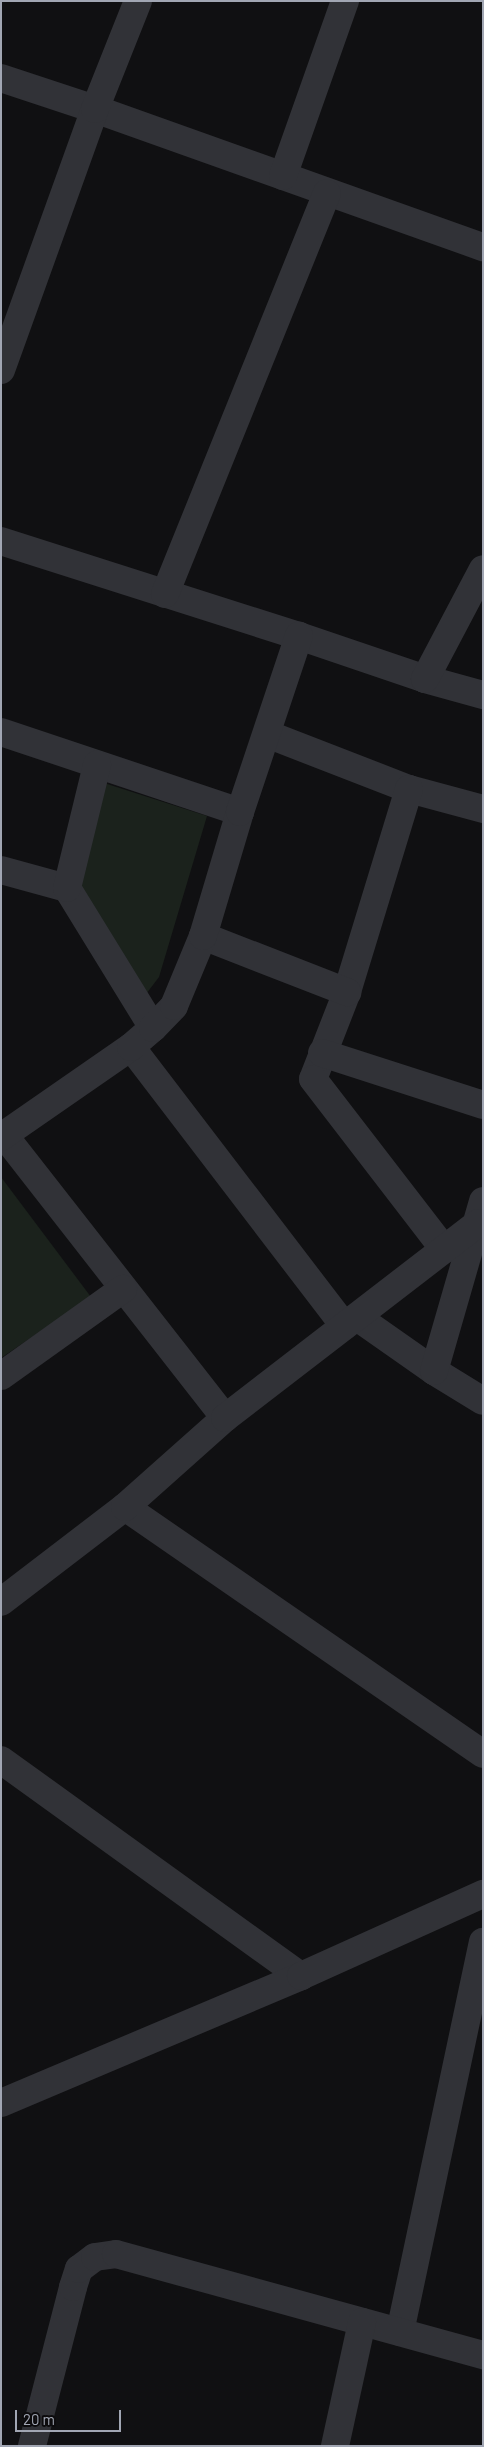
<!DOCTYPE html>
<style>
body{margin:0}
#map{position:relative;width:484px;height:2447px;overflow:hidden;background:#101012;font-family:Barlow,sans-serif}
div>[style]{position:absolute}
.green>*{inset:0;background:#1b221c}
.minor>*{height:28px;margin:-14px;padding:0 14px;transform-origin:14px;border-radius:14px;background:#313237}
span{translate:-50% -50%;white-space:nowrap;text-align:center;line-height:1.15;-webkit-text-stroke:4.5px #0c0b0d;paint-order:stroke}
.frame{position:absolute;inset:0;border:2px solid #a1a6b3;pointer-events:none}
.scale{position:absolute;left:15px;top:2410px;width:106px;height:22px;box-sizing:border-box;border:2px solid #a1a6b3;border-top:0;padding-left:6px;font-size:15px;line-height:18px;white-space:nowrap;color:#a1a6b3;-webkit-text-stroke:4px #0c0b0d;paint-order:stroke}
</style>
<div id="map">
<div class="green">
<i style="clip-path:polygon(104px 783px,207px 816px,159px 977px,140px 1002px,67px 901px)"></i>
<i style="clip-path:polygon(1px 1177px,91px 1297px,1px 1358px)"></i>
</div>
<div class="minor">
<i style="left:1px;top:78px;width:99px;rotate:18.3deg"></i>
<i style="left:95px;top:109px;width:412px;rotate:19.6deg"></i>
<i style="left:283px;top:176px;width:186px;rotate:-70.5deg"></i>
<i style="left:1px;top:370px;width:277px;rotate:-70.2deg"></i>
<i style="left:95px;top:109px;width:116px;rotate:-68.3deg"></i>
<i style="left:1px;top:541px;width:313px;rotate:17.7deg"></i>
<i style="left:299px;top:636px;width:133px;rotate:18.8deg"></i>
<i style="left:425px;top:679px;width:60px;rotate:15.4deg"></i>
<i style="left:165px;top:594px;width:432px;rotate:-68deg"></i>
<i style="left:425px;top:679px;width:124px;rotate:-62.2deg"></i>
<i style="left:1px;top:732px;width:252px;rotate:18.5deg"></i>
<i style="left:267px;top:734px;width:152px;rotate:21.2deg"></i>
<i style="left:409px;top:789px;width:77px;rotate:15.1deg"></i>
<i style="left:409px;top:789px;width:212px;rotate:107deg"></i>
<i style="left:347px;top:992px;width:93px;rotate:111.3deg"></i>
<i style="left:313px;top:1079px;width:215px;rotate:52.4deg"></i>
<i style="left:1px;top:870px;width:68px;rotate:15.3deg"></i>
<i style="left:67px;top:888px;width:164px;rotate:58.4deg"></i>
<i style="left:67px;top:888px;width:127px;rotate:-76.3deg"></i>
<i style="left:203px;top:936px;width:155px;rotate:21.3deg"></i>
<i style="left:131px;top:1047px;width:351px;rotate:52.6deg"></i>
<i style="left:322px;top:1053px;width:169px;rotate:17.9deg"></i>
<i style="left:4px;top:1135px;width:359px;rotate:52deg"></i>
<i style="left:1px;top:1137px;width:158px;rotate:-34.7deg"></i>
<i style="left:131px;top:1047px;width:29px;rotate:-41deg"></i>
<i style="left:153px;top:1028px;width:30px;rotate:-46deg"></i>
<i style="left:174px;top:1006px;width:76px;rotate:-67.5deg"></i>
<i style="left:203px;top:936px;width:129px;rotate:-73.4deg"></i>
<i style="left:240px;top:812px;width:186px;rotate:-71.5deg"></i>
<i style="left:357px;top:1317px;width:94px;rotate:35deg"></i>
<i style="left:434px;top:1371px;width:57px;rotate:31.5deg"></i>
<i style="left:434px;top:1371px;width:177px;rotate:-73.9deg"></i>
<i style="left:1px;top:1376px;width:150px;rotate:-35.5deg"></i>
<i style="left:125px;top:1507px;width:435px;rotate:34.6deg"></i>
<i style="left:1px;top:1602px;width:156px;rotate:-37.5deg"></i>
<i style="left:125px;top:1507px;width:134px;rotate:-41.7deg"></i>
<i style="left:225px;top:1418px;width:319px;rotate:-37.6deg"></i>
<i style="left:1px;top:1760px;width:370px;rotate:35.8deg"></i>
<i style="left:1px;top:2103px;width:326px;rotate:-22.9deg"></i>
<i style="left:301px;top:1976px;width:200px;rotate:-24.3deg"></i>
<i style="left:400px;top:2332px;width:399px;rotate:-78deg"></i>
<i style="left:32px;top:2446px;width:164px;rotate:-75.5deg"></i>
<i style="left:73px;top:2287px;width:19px;rotate:-72deg"></i>
<i style="left:79px;top:2269px;width:20px;rotate:-37deg"></i>
<i style="left:95px;top:2257px;width:21px;rotate:-8deg"></i>
<i style="left:116px;top:2254px;width:381px;rotate:15.4deg"></i>
<i style="left:335px;top:2446px;width:127px;rotate:-77.7deg"></i>
</div>
<div class="frame"></div>
<div class="scale">20 m</div>
</div>
